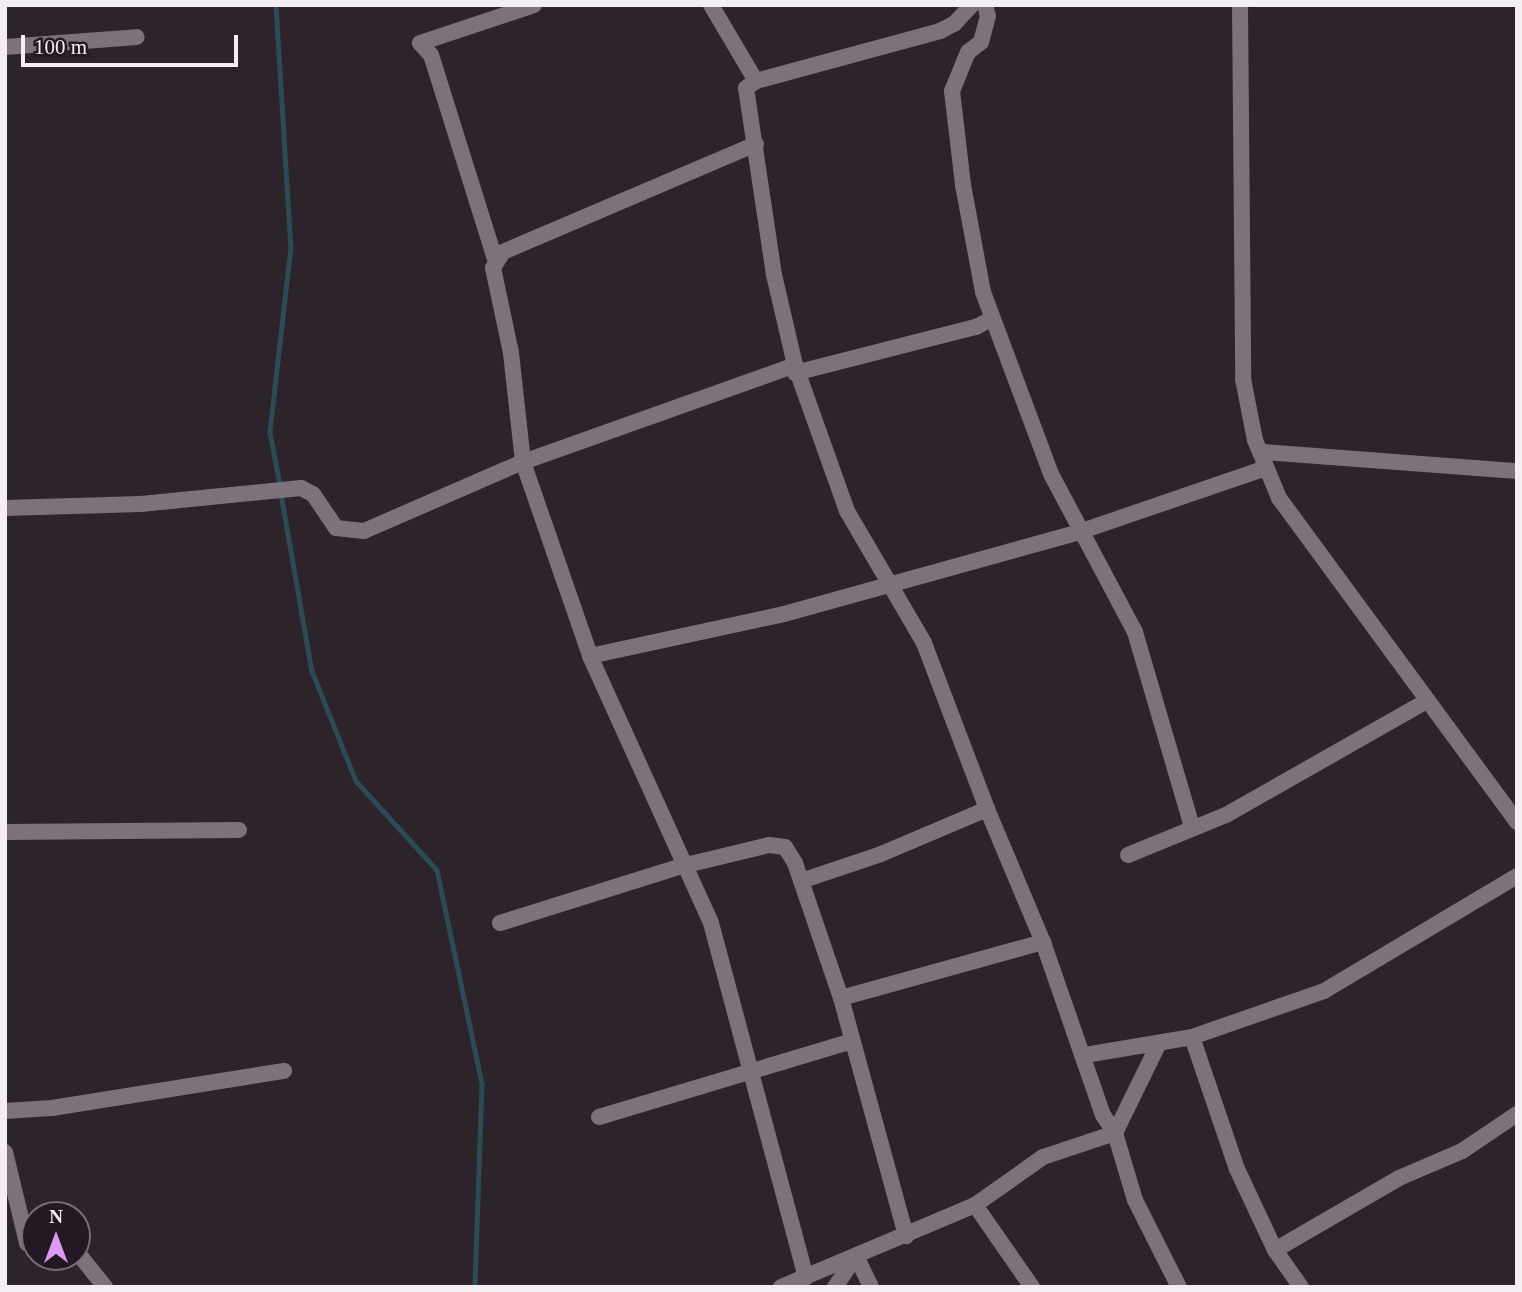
<!DOCTYPE html>
<style>
body{margin:0}
#map{position:relative;width:1522px;height:1292px;overflow:hidden;background:#2c232b;font-family:"Times New Roman",serif}
div>[style]{position:absolute}
.stream>*{height:4.5px;margin:-2.25px;padding:0 2.25px;transform-origin:2.25px;border-radius:2.25px;background:#2b4c54}
.minor>*{height:16px;margin:-8px;padding:0 8px;transform-origin:8px;border-radius:8px;background:#7d727c}
span{translate:-50% -50%;white-space:nowrap;text-align:center;line-height:1.15;-webkit-text-stroke:6px #221922;paint-order:stroke}
.frame{position:absolute;inset:0;border:7px solid #f4eef3;pointer-events:none}
.north{position:absolute;left:21px;top:1201px;width:70px;height:70px;box-sizing:border-box;background:#221922;border:2px solid #766e76;border-radius:50%;rotate:0deg;font-size:19px;font-weight:700;line-height:28px;text-align:center;color:#f4eef3}
.north::after{content:'';display:block;margin:auto;width:24px;height:32px;background:#dc99f4;clip-path:polygon(50% 0,100% 100%,50% 72%,0 100%)}
.scale{position:absolute;left:21px;top:35px;width:217px;height:32px;box-sizing:border-box;border:4px solid #f4eef3;border-top:0;padding-left:9px;font-size:21px;line-height:24px;white-space:nowrap;color:#f4eef3;-webkit-text-stroke:5px #221922;paint-order:stroke}
</style>
<div id="map">
<div class="stream">
<i style="left:276px;top:5px;width:242px;rotate:86.5deg"></i>
<i style="left:291px;top:247px;width:186px;rotate:96.5deg"></i>
<i style="left:270px;top:432px;width:54px;rotate:79.3deg"></i>
<i style="left:281px;top:494px;width:180px;rotate:80.1deg"></i>
<i style="left:312px;top:671px;width:118px;rotate:68.2deg"></i>
<i style="left:356px;top:781px;width:120px;rotate:47.7deg"></i>
<i style="left:437px;top:870px;width:219px;rotate:78.1deg"></i>
<i style="left:482px;top:1084px;width:203px;rotate:92deg"></i>
</div>
<div class="minor">
<i style="left:711px;top:5px;width:88px;rotate:59.4deg"></i>
<i style="left:985px;top:5px;width:11px;rotate:75deg"></i>
<i style="left:988px;top:16px;width:27px;rotate:105deg"></i>
<i style="left:981px;top:42px;width:16px;rotate:142deg"></i>
<i style="left:968px;top:52px;width:42px;rotate:112.3deg"></i>
<i style="left:952px;top:91px;width:95px;rotate:83.3deg"></i>
<i style="left:963px;top:185px;width:109px;rotate:79.4deg"></i>
<i style="left:983px;top:292px;width:194px;rotate:69.5deg"></i>
<i style="left:1051px;top:474px;width:179px;rotate:62deg"></i>
<i style="left:1135px;top:632px;width:203px;rotate:73.7deg"></i>
<i style="left:1240px;top:5px;width:374px;rotate:89.5deg"></i>
<i style="left:1243px;top:379px;width:62px;rotate:78.9deg"></i>
<i style="left:1255px;top:440px;width:63px;rotate:67.5deg"></i>
<i style="left:1279px;top:498px;width:402px;rotate:53.7deg"></i>
<i style="left:5px;top:47px;width:132px;rotate:-4.3deg"></i>
<i style="left:756px;top:144px;width:275px;rotate:156.9deg"></i>
<i style="left:503px;top:252px;width:19px;rotate:122deg"></i>
<i style="left:493px;top:268px;width:87px;rotate:78deg"></i>
<i style="left:511px;top:353px;width:110px;rotate:83.7deg"></i>
<i style="left:523px;top:462px;width:205px;rotate:70.9deg"></i>
<i style="left:590px;top:656px;width:293px;rotate:65.6deg"></i>
<i style="left:711px;top:923px;width:367px;rotate:75deg"></i>
<i style="left:495px;top:259px;width:214px;rotate:-107.4deg"></i>
<i style="left:431px;top:55px;width:16px;rotate:-133deg"></i>
<i style="left:420px;top:43px;width:120px;rotate:-18.4deg"></i>
<i style="left:795px;top:365px;width:155px;rotate:70.4deg"></i>
<i style="left:847px;top:511px;width:153px;rotate:59.7deg"></i>
<i style="left:924px;top:643px;width:178px;rotate:69.2deg"></i>
<i style="left:987px;top:809px;width:144px;rotate:67.2deg"></i>
<i style="left:1043px;top:942px;width:183px;rotate:70.9deg"></i>
<i style="left:1103px;top:1115px;width:22px;rotate:56deg"></i>
<i style="left:1115px;top:1133px;width:70px;rotate:73.4deg"></i>
<i style="left:1135px;top:1200px;width:97px;rotate:63.2deg"></i>
<i style="left:795px;top:373px;width:187px;rotate:-14.3deg"></i>
<i style="left:976px;top:327px;width:17px;rotate:-28deg"></i>
<i style="left:1263px;top:452px;width:255px;rotate:4.3deg"></i>
<i style="left:5px;top:508px;width:136px;rotate:-1.7deg"></i>
<i style="left:141px;top:504px;width:161px;rotate:-5.7deg"></i>
<i style="left:301px;top:488px;width:13px;rotate:27deg"></i>
<i style="left:313px;top:494px;width:41px;rotate:55.9deg"></i>
<i style="left:336px;top:528px;width:28px;rotate:6deg"></i>
<i style="left:364px;top:531px;width:173px;rotate:-23.5deg"></i>
<i style="left:523px;top:462px;width:289px;rotate:-19.6deg"></i>
<i style="left:795px;top:365px;width:92px;rotate:-103.1deg"></i>
<i style="left:774px;top:275px;width:189px;rotate:-98.5deg"></i>
<i style="left:746px;top:88px;width:12px;rotate:-35deg"></i>
<i style="left:756px;top:81px;width:191px;rotate:-15.2deg"></i>
<i style="left:940px;top:31px;width:16px;rotate:-27deg"></i>
<i style="left:954px;top:24px;width:26px;rotate:-47deg"></i>
<i style="left:590px;top:656px;width:198px;rotate:-12.2deg"></i>
<i style="left:784px;top:614px;width:306px;rotate:-15.5deg"></i>
<i style="left:1079px;top:532px;width:198px;rotate:-18.9deg"></i>
<i style="left:5px;top:832px;width:234px;rotate:-0.5deg"></i>
<i style="left:1128px;top:855px;width:106px;rotate:-22.2deg"></i>
<i style="left:1226px;top:815px;width:231px;rotate:-29.6deg"></i>
<i style="left:801px;top:881px;width:84px;rotate:-18.6deg"></i>
<i style="left:881px;top:854px;width:115px;rotate:-23deg"></i>
<i style="left:500px;top:923px;width:191px;rotate:-17.4deg"></i>
<i style="left:682px;top:866px;width:89px;rotate:-13.6deg"></i>
<i style="left:769px;top:845px;width:16px;rotate:7deg"></i>
<i style="left:785px;top:847px;width:19px;rotate:58deg"></i>
<i style="left:795px;top:863px;width:143px;rotate:71.2deg"></i>
<i style="left:841px;top:998px;width:247px;rotate:74.7deg"></i>
<i style="left:841px;top:998px;width:210px;rotate:-15.5deg"></i>
<i style="left:1192px;top:1037px;width:139px;rotate:71.2deg"></i>
<i style="left:1237px;top:1169px;width:89px;rotate:64.9deg"></i>
<i style="left:1275px;top:1250px;width:45px;rotate:54.9deg"></i>
<i style="left:1085px;top:1055px;width:109px;rotate:-9.5deg"></i>
<i style="left:1192px;top:1037px;width:140px;rotate:-19.2deg"></i>
<i style="left:1324px;top:991px;width:225px;rotate:-30.8deg"></i>
<i style="left:5px;top:1111px;width:47px;rotate:-3.7deg"></i>
<i style="left:52px;top:1108px;width:235px;rotate:-9.1deg"></i>
<i style="left:599px;top:1117px;width:264px;rotate:-16.7deg"></i>
<i style="left:5px;top:1152px;width:94px;rotate:76.4deg"></i>
<i style="left:27px;top:1243px;width:9px;rotate:27deg"></i>
<i style="left:975px;top:1205px;width:100px;rotate:55.2deg"></i>
<i style="left:1275px;top:1250px;width:143px;rotate:-30.1deg"></i>
<i style="left:1399px;top:1178px;width:69px;rotate:-23.2deg"></i>
<i style="left:1462px;top:1151px;width:66px;rotate:-33.9deg"></i>
<i style="left:77px;top:1252px;width:45px;rotate:51.3deg"></i>
<i style="left:781px;top:1287px;width:211px;rotate:-22.9deg"></i>
<i style="left:975px;top:1205px;width:83px;rotate:-35.2deg"></i>
<i style="left:1043px;top:1157px;width:76px;rotate:-18.4deg"></i>
<i style="left:1115px;top:1133px;width:98px;rotate:-64deg"></i>
<i style="left:835px;top:1287px;width:37px;rotate:-56deg"></i>
<i style="left:856px;top:1256px;width:34px;rotate:64deg"></i>
</div>
<div class="frame"></div>
<div class="north">N</div>
<div class="scale">100 m</div>
</div>
